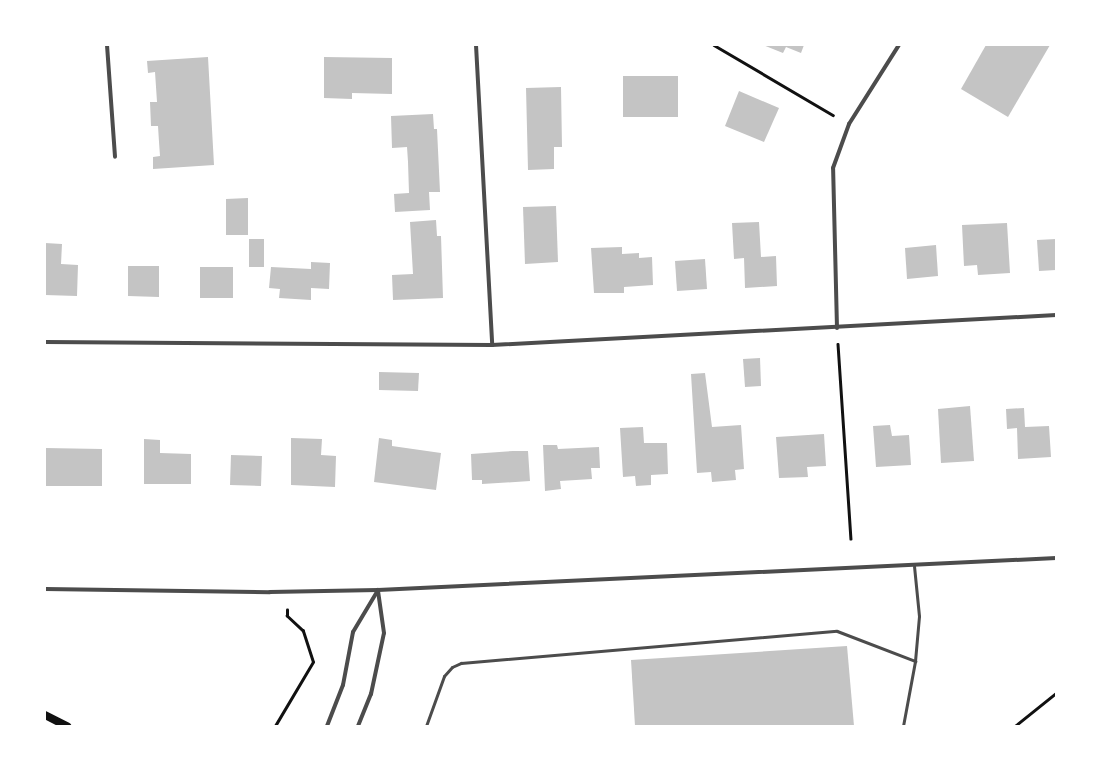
<!DOCTYPE html>
<style>
body{margin:0}
#map{position:relative;width:1101px;height:771px;overflow:hidden;background:#fff;font-family:"Alegreya Sans",sans-serif}
div>[style]{position:absolute}
.building>*{inset:0;background:#c4c4c4}
.path>*{height:2.5px;margin:-1.25px;padding:0 1.25px;transform-origin:1.25px;border-radius:1.25px;background:#111}
.service>*{height:3px;margin:-1.5px;padding:0 1.5px;transform-origin:1.5px;border-radius:1.5px;background:#4c4c4c}
.minor>*{height:4px;margin:-2px;padding:0 2px;transform-origin:2px;border-radius:2px;background:#4c4c4c}
.secondary>*{height:8px;margin:-4px;padding:0 4px;transform-origin:4px;border-radius:4px;background:#111}
span{translate:-50% -50%;white-space:nowrap;text-align:center;line-height:1.15;-webkit-text-stroke:4px #fff;paint-order:stroke}
.frame{position:absolute;inset:0;border:46px solid #fff;pointer-events:none}
</style>
<div id="map">
<div class="building">
<i style="clip-path:polygon(763px 45px,804px 45px,801px 53px,786px 47px,783px 53px)"></i>
<i style="clip-path:polygon(986px 45px,1050px 45px,1008px 117px,961px 89px)"></i>
<i style="clip-path:polygon(208px 57px,214px 165px,153px 169px,153px 157px,160px 156px,159px 142px,158px 126px,151px 126px,150px 102px,157px 102px,155px 72px,148px 73px,147px 61px)"></i>
<i style="clip-path:polygon(324px 57px,392px 58px,392px 94px,352px 93px,352px 99px,324px 98px)"></i>
<i style="clip-path:polygon(623px 76px,678px 76px,678px 117px,623px 117px)"></i>
<i style="clip-path:polygon(561px 87px,562px 147px,554px 147px,554px 169px,528px 170px,526px 88px)"></i>
<i style="clip-path:polygon(739px 91px,779px 108px,764px 142px,725px 126px)"></i>
<i style="clip-path:polygon(433px 114px,434px 129px,437px 129px,440px 192px,429px 192px,430px 210px,395px 212px,394px 194px,409px 193px,408px 162px,407px 147px,392px 148px,391px 116px)"></i>
<i style="clip-path:polygon(248px 198px,248px 235px,226px 235px,226px 199px)"></i>
<i style="clip-path:polygon(556px 206px,558px 262px,525px 264px,523px 207px)"></i>
<i style="clip-path:polygon(436px 220px,437px 236px,441px 236px,443px 298px,393px 300px,392px 275px,413px 274px,410px 222px)"></i>
<i style="clip-path:polygon(759px 222px,761px 257px,776px 256px,777px 286px,745px 288px,744px 258px,734px 259px,732px 223px)"></i>
<i style="clip-path:polygon(1007px 223px,1010px 273px,978px 275px,977px 265px,964px 266px,962px 225px)"></i>
<i style="clip-path:polygon(249px 239px,264px 239px,264px 267px,249px 267px)"></i>
<i style="clip-path:polygon(1056px 239px,1056px 270px,1039px 271px,1037px 240px)"></i>
<i style="clip-path:polygon(45px 243px,62px 244px,61px 264px,78px 265px,77px 296px,45px 295px)"></i>
<i style="clip-path:polygon(936px 245px,938px 276px,907px 279px,905px 248px)"></i>
<i style="clip-path:polygon(622px 247px,622px 254px,639px 253px,639px 258px,652px 257px,653px 285px,624px 287px,624px 293px,594px 293px,591px 248px)"></i>
<i style="clip-path:polygon(705px 259px,707px 289px,677px 291px,675px 261px)"></i>
<i style="clip-path:polygon(311px 262px,330px 263px,329px 289px,311px 288px,311px 300px,279px 298px,280px 289px,269px 288px,271px 267px,311px 269px)"></i>
<i style="clip-path:polygon(128px 266px,159px 266px,159px 297px,128px 296px)"></i>
<i style="clip-path:polygon(200px 267px,233px 267px,233px 298px,200px 298px)"></i>
<i style="clip-path:polygon(760px 358px,761px 386px,745px 387px,743px 359px)"></i>
<i style="clip-path:polygon(379px 372px,419px 373px,418px 391px,379px 390px)"></i>
<i style="clip-path:polygon(705px 373px,712px 427px,741px 425px,744px 469px,735px 470px,736px 480px,712px 482px,711px 472px,697px 473px,691px 374px)"></i>
<i style="clip-path:polygon(970px 406px,974px 461px,941px 463px,938px 409px)"></i>
<i style="clip-path:polygon(1024px 408px,1025px 427px,1049px 426px,1051px 457px,1018px 459px,1017px 428px,1007px 429px,1006px 409px)"></i>
<i style="clip-path:polygon(890px 425px,892px 436px,909px 435px,911px 465px,876px 467px,873px 426px)"></i>
<i style="clip-path:polygon(643px 427px,644px 443px,667px 443px,668px 474px,651px 475px,651px 485px,636px 486px,635px 476px,623px 477px,620px 428px)"></i>
<i style="clip-path:polygon(824px 434px,826px 466px,807px 467px,808px 477px,779px 478px,776px 437px)"></i>
<i style="clip-path:polygon(291px 438px,322px 439px,321px 455px,336px 456px,335px 487px,291px 485px)"></i>
<i style="clip-path:polygon(379px 438px,392px 440px,392px 446px,441px 453px,436px 490px,374px 482px)"></i>
<i style="clip-path:polygon(144px 439px,160px 440px,160px 453px,191px 454px,191px 484px,144px 484px)"></i>
<i style="clip-path:polygon(543px 445px,557px 445px,558px 449px,599px 447px,600px 468px,591px 468px,592px 479px,560px 481px,561px 489px,545px 491px)"></i>
<i style="clip-path:polygon(45px 448px,102px 449px,102px 486px,45px 486px)"></i>
<i style="clip-path:polygon(513px 451px,528px 451px,530px 481px,482px 484px,482px 480px,472px 480px,471px 454px)"></i>
<i style="clip-path:polygon(231px 455px,262px 456px,261px 486px,230px 485px)"></i>
<i style="clip-path:polygon(847px 646px,854px 726px,635px 726px,631px 660px)"></i>
</div>
<div class="path">
<i style="left:714px;top:45px;width:138px;rotate:30.5deg"></i>
<i style="left:838px;top:344px;width:195px;rotate:86.2deg"></i>
<i style="left:275px;top:726px;width:74px;rotate:-59.3deg"></i>
<i style="left:313px;top:662px;width:33px;rotate:-108deg"></i>
<i style="left:303px;top:631px;width:22px;rotate:-137deg"></i>
<i style="left:287px;top:616px;width:6px;rotate:-90deg"></i>
<i style="left:1015px;top:726px;width:53px;rotate:-38.8deg"></i>
</div>
<div class="service">
<i style="left:426px;top:726px;width:53px;rotate:-70.2deg"></i>
<i style="left:444px;top:676px;width:12px;rotate:-48deg"></i>
<i style="left:452px;top:667px;width:10px;rotate:-24deg"></i>
<i style="left:461px;top:663px;width:377px;rotate:-4.9deg"></i>
<i style="left:837px;top:631px;width:84px;rotate:21deg"></i>
<i style="left:915px;top:661px;width:45px;rotate:-84.9deg"></i>
<i style="left:919px;top:616px;width:50px;rotate:-95.7deg"></i>
<i style="left:903px;top:726px;width:66px;rotate:-79.5deg"></i>
</div>
<div class="minor">
<i style="left:107px;top:45px;width:112px;rotate:85.9deg"></i>
<i style="left:476px;top:45px;width:300px;rotate:86.9deg"></i>
<i style="left:837px;top:328px;width:160px;rotate:-91.4deg"></i>
<i style="left:833px;top:168px;width:47px;rotate:-70deg"></i>
<i style="left:849px;top:124px;width:93px;rotate:-57.7deg"></i>
<i style="left:45px;top:342px;width:447px;rotate:0.4deg"></i>
<i style="left:492px;top:345px;width:565px;rotate:-3.04deg"></i>
<i style="left:45px;top:589px;width:225px;rotate:0.8deg"></i>
<i style="left:270px;top:592px;width:108px;rotate:-1.1deg"></i>
<i style="left:378px;top:590px;width:679px;rotate:-2.7deg"></i>
<i style="left:327px;top:726px;width:44px;rotate:-68.7deg"></i>
<i style="left:343px;top:685px;width:54px;rotate:-79.3deg"></i>
<i style="left:353px;top:632px;width:49px;rotate:-59.2deg"></i>
<i style="left:358px;top:726px;width:35px;rotate:-68deg"></i>
<i style="left:371px;top:694px;width:62px;rotate:-78deg"></i>
<i style="left:384px;top:633px;width:42px;rotate:-98.1deg"></i>
</div>
<div class="secondary">
<i style="left:45px;top:715px;width:25px;rotate:27deg"></i>
</div>
<div class="frame"></div>
</div>
